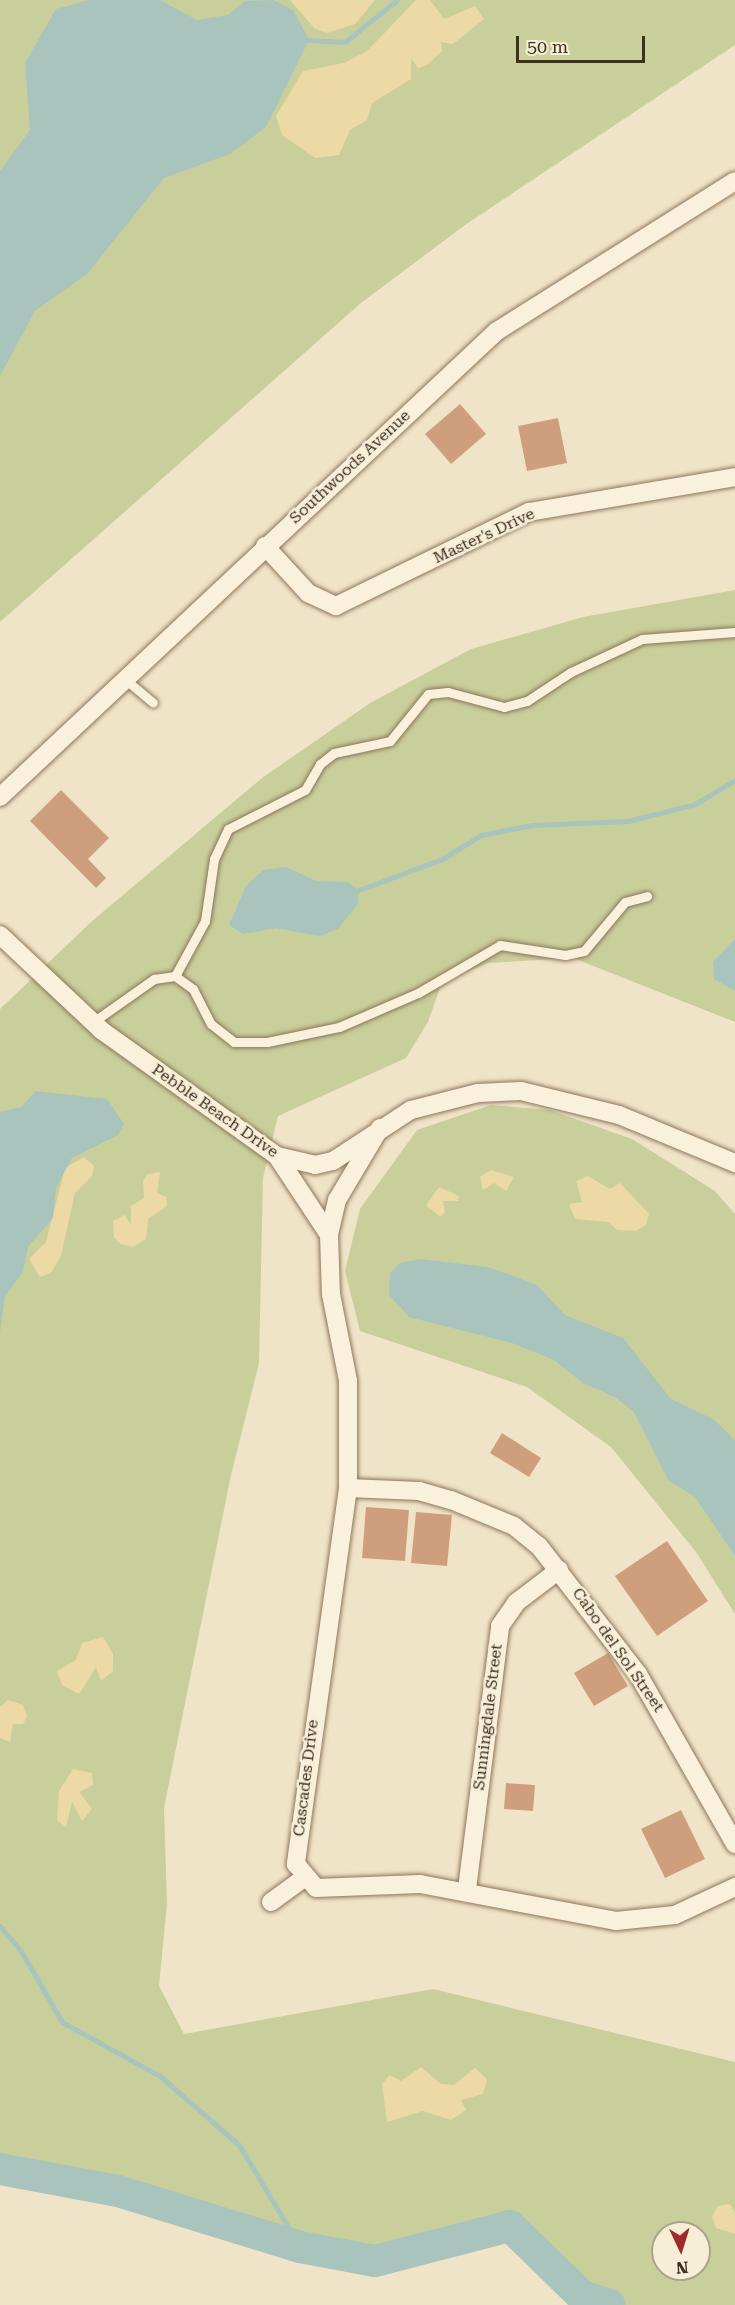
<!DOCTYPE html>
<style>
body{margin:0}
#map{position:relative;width:735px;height:2305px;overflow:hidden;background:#f0e4c8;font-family:"Roboto Serif",serif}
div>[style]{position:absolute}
.green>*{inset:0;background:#c9cf9b}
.sand>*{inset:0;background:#ecd9a5}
.water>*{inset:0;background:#a9c4bc}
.stream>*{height:5px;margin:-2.5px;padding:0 2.5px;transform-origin:2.5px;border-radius:2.5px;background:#a9c4bc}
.river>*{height:32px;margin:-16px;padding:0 16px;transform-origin:16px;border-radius:16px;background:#a9c4bc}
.building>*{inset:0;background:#cf9f7d}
.roads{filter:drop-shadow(0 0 2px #8d765c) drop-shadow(0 0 2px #8d765c)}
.lane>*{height:9px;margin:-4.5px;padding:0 4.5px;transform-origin:4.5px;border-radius:4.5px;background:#faf1dc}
.street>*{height:18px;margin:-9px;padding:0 9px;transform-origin:9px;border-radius:9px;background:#faf1dc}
span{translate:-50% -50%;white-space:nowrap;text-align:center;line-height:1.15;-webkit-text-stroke:5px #f7eed8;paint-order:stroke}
.street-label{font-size:16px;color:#3d2e20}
.north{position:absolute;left:651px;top:2221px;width:60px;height:60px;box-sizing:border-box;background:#f7eed8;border:2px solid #ada18e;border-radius:50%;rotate:176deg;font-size:16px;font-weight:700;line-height:24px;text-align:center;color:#3d2e20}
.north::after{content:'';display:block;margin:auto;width:21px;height:27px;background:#9e2a2b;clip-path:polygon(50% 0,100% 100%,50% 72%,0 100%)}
.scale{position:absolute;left:516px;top:36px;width:129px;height:27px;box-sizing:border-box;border:3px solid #3d2e20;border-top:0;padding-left:8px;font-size:18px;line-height:21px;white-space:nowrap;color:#3d2e20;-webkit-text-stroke:4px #f7eed8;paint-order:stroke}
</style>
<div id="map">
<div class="green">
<i style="clip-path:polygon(0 0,735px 0,735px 45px,465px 225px,361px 303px,0 622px)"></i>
<i style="clip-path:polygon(evenodd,735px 590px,735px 1022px,573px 958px,488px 963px,442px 982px,428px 1022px,406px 1058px,278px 1116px,263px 1178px,259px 1363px,231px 1475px,164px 1808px,167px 1904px,159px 1986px,184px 2034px,433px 1989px,735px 2062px,735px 2305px,610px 2305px,582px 2296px,509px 2226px,375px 2261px,300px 2247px,118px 2191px,0 2169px,0 1009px,91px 922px,262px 778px,370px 703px,471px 649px,583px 617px,735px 590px,663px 2233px,699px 2233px,699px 2269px,663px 2269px,663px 2233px)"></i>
<i style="clip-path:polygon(491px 1105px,550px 1110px,632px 1139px,715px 1191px,735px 1214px,735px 1614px,696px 1552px,611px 1447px,527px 1387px,360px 1331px,345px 1271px,360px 1209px,417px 1130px)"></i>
</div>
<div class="sand">
<i style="clip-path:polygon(290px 0,375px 0,355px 24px,327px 33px,314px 28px)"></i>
<i style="clip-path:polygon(416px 0,430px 0,444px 19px,475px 6px,484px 19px,453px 44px,441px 42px,442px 51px,427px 65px,418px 68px,411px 58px,411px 79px,372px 103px,367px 120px,350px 130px,339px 155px,315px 158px,282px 135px,276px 116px,303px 71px,344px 63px,367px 51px)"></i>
<i style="clip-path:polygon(84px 1157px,94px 1166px,92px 1176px,75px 1193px,61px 1256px,51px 1273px,40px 1277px,29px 1259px,46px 1242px,65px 1168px)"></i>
<i style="clip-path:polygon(491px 1170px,514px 1177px,506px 1191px,494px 1183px,483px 1190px,480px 1177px)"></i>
<i style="clip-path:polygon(160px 1172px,157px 1193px,166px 1197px,167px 1206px,148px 1219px,146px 1239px,133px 1247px,121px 1244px,114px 1238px,113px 1221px,125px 1215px,131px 1225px,131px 1206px,144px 1198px,143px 1181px,148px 1174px)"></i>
<i style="clip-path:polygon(588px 1176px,610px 1189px,620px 1183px,649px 1214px,646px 1225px,635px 1231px,617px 1230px,608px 1222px,575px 1219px,569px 1204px,582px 1202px,576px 1181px)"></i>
<i style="clip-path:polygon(439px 1187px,459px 1196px,458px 1201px,443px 1201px,445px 1212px,440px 1217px,426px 1205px)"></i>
<i style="clip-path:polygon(103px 1637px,113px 1654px,113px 1671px,101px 1681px,96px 1667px,79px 1694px,62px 1685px,57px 1671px,76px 1660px,82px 1643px)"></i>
<i style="clip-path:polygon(8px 1700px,23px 1705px,27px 1716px,23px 1724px,13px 1724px,10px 1742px,0 1738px,0 1707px)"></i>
<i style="clip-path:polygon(73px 1769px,92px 1773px,93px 1785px,79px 1792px,92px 1809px,82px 1821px,72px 1802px,66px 1827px,57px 1820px,59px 1791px)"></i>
<i style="clip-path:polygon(421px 2067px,441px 2084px,454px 2085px,475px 2068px,487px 2079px,483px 2094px,461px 2100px,466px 2110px,451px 2120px,423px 2111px,387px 2122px,382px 2084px,390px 2075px,401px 2081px)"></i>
<i style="clip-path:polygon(730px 2204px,735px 2213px,735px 2234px,716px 2228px,712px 2217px,718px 2206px)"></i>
</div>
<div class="water">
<i style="clip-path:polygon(89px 0,160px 0,197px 20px,228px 15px,245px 1px,273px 0,293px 10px,309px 40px,266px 127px,230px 154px,164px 178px,87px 274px,35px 311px,0 376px,0 171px,30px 130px,25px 63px,56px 9px)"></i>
<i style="clip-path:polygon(286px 867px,316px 881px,348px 882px,359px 890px,358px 904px,338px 929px,320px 936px,276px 928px,243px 934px,229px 925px,246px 886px,263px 870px)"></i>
<i style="clip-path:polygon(735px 939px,735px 991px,714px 979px,713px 962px)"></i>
<i style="clip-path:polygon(36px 1091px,107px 1099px,124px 1124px,118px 1135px,72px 1158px,56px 1188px,53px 1218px,28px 1247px,23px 1272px,5px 1296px,0 1333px,0 1112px,21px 1107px)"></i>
<i style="clip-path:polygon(420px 1259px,488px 1267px,537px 1285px,565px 1315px,623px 1338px,671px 1399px,713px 1419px,729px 1434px,735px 1441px,735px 1556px,695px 1497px,668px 1480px,634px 1412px,615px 1397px,583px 1383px,554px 1360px,512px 1343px,409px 1317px,389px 1295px,390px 1273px,400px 1263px)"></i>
</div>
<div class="stream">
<i style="left:309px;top:40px;width:36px;rotate:3deg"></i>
<i style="left:345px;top:42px;width:67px;rotate:-38.9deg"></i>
<i style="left:359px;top:890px;width:89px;rotate:-20.5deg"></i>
<i style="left:442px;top:859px;width:46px;rotate:-31.6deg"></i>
<i style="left:481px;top:835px;width:52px;rotate:-11.1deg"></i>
<i style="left:532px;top:825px;width:96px;rotate:-2.4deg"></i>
<i style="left:628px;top:821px;width:69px;rotate:-14.2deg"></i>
<i style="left:695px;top:804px;width:47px;rotate:-31deg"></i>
<i style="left:0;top:1926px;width:33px;rotate:50deg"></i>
<i style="left:21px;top:1951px;width:82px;rotate:60deg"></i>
<i style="left:62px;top:2022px;width:112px;rotate:28.9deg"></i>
<i style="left:160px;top:2076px;width:105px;rotate:41.1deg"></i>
<i style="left:239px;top:2145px;width:119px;rotate:59.1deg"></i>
</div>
<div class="river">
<i style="left:0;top:2169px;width:120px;rotate:10.6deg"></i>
<i style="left:118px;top:2191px;width:190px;rotate:17.1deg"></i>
<i style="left:300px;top:2247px;width:76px;rotate:10.6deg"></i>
<i style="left:375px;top:2261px;width:139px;rotate:-14.5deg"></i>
<i style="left:510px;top:2226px;width:100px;rotate:44.2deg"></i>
<i style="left:582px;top:2296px;width:29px;rotate:18deg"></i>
</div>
<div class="building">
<i style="clip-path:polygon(460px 404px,486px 434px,451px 464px,425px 434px)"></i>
<i style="clip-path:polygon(558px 418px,567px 463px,527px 471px,518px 426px)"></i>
<i style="clip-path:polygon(61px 790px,109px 838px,88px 859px,106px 878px,96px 888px,30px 821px)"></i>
<i style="clip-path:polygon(502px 1433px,541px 1458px,529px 1477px,490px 1453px)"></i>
<i style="clip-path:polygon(366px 1507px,409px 1510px,405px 1561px,362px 1558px)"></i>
<i style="clip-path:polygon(416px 1512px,452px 1515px,447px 1566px,411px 1563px)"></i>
<i style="clip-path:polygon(667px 1541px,708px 1601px,657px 1636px,615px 1576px)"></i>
<i style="clip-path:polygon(608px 1653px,628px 1686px,594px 1706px,574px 1673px)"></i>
<i style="clip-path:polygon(506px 1783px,535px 1785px,533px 1811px,504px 1809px)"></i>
<i style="clip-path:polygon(681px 1810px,705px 1859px,665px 1878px,641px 1829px)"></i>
</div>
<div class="roads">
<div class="lane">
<i style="left:126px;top:680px;width:35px;rotate:40deg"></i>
<i style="left:175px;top:976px;width:63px;rotate:-61.4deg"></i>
<i style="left:205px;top:921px;width:63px;rotate:-81.7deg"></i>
<i style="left:214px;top:859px;width:33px;rotate:-65deg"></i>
<i style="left:228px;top:829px;width:86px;rotate:-26.9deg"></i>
<i style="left:305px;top:790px;width:30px;rotate:-60deg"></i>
<i style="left:320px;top:764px;width:18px;rotate:-38deg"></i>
<i style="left:334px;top:753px;width:57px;rotate:-12.1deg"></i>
<i style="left:390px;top:741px;width:60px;rotate:-51deg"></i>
<i style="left:428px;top:694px;width:20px;rotate:-6deg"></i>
<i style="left:448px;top:692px;width:58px;rotate:15deg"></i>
<i style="left:504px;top:707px;width:24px;rotate:-15deg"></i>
<i style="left:527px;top:701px;width:53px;rotate:-33.4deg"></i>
<i style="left:571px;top:672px;width:78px;rotate:-24.9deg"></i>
<i style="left:642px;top:639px;width:93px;rotate:-4.3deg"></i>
<i style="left:93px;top:1022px;width:75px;rotate:-35.2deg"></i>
<i style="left:154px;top:979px;width:21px;rotate:-8deg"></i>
<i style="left:175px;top:976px;width:22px;rotate:36deg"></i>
<i style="left:193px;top:989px;width:39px;rotate:63deg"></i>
<i style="left:211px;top:1024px;width:29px;rotate:38deg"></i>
<i style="left:234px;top:1042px;width:33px"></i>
<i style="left:267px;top:1042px;width:74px;rotate:-11.8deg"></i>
<i style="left:339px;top:1027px;width:86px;rotate:-23.3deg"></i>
<i style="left:418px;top:993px;width:95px;rotate:-30.3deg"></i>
<i style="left:500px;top:945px;width:66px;rotate:8.7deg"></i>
<i style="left:565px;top:955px;width:19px;rotate:-12deg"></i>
<i style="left:584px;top:951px;width:64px;rotate:-50.1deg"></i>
<i style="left:625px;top:902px;width:23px;rotate:-15deg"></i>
</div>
<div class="street">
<i style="left:265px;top:546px;width:64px;rotate:47.5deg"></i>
<i style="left:308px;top:593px;width:31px;rotate:25deg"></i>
<i style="left:336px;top:606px;width:215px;rotate:-26deg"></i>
<i style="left:529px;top:512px;width:209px;rotate:-9.6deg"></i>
<i style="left:0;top:797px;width:681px;rotate:-43.16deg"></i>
<i style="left:497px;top:331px;width:281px;rotate:-32.2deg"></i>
<i style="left:0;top:935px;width:139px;rotate:43.2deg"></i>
<i style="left:101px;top:1030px;width:216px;rotate:35.6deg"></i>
<i style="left:277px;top:1156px;width:39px;rotate:13deg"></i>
<i style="left:315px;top:1165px;width:18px;rotate:-13deg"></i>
<i style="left:333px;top:1161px;width:93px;rotate:-33.2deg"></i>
<i style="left:411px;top:1110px;width:69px;rotate:-14.2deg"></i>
<i style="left:478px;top:1093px;width:43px;rotate:-2.7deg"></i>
<i style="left:521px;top:1091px;width:101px;rotate:13.8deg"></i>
<i style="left:619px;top:1115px;width:126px;rotate:22.5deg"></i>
<i style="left:380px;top:1128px;width:84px;rotate:120.8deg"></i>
<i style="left:337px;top:1200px;width:36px;rotate:103deg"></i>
<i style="left:329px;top:1235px;width:59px;rotate:88.1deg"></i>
<i style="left:331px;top:1294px;width:89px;rotate:78.9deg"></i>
<i style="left:348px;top:1381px;width:107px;rotate:90deg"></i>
<i style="left:348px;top:1488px;width:380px;rotate:97.9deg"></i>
<i style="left:296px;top:1864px;width:31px;rotate:50deg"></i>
<i style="left:316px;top:1888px;width:104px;rotate:-2.2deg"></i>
<i style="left:420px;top:1884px;width:199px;rotate:10.7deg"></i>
<i style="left:616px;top:1921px;width:59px;rotate:-5.8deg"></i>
<i style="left:675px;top:1915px;width:66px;rotate:-25deg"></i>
<i style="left:277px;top:1156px;width:95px;rotate:56.6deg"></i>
<i style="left:348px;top:1488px;width:71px;rotate:2.4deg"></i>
<i style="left:419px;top:1491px;width:33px;rotate:16deg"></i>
<i style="left:451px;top:1500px;width:68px;rotate:22.4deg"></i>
<i style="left:514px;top:1526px;width:32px;rotate:39deg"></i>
<i style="left:539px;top:1546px;width:162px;rotate:52.3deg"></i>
<i style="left:638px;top:1674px;width:196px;rotate:60.3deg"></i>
<i style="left:467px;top:1889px;width:265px;rotate:-82.8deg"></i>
<i style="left:500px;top:1626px;width:29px;rotate:-55deg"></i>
<i style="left:517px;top:1602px;width:53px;rotate:-37.3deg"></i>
<i style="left:271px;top:1902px;width:39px;rotate:-36deg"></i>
</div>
</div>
<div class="street-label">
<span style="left:350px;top:467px;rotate:-43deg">Southwoods Avenue</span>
<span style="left:484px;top:536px;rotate:-25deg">Master's Drive</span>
<span style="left:215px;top:1111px;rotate:35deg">Pebble Beach Drive</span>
<span style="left:618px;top:1650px;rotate:55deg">Cabo del Sol Street</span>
<span style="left:488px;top:1717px;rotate:-83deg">Sunningdale Street</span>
<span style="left:306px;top:1778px;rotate:-83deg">Cascades Drive</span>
</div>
<div class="north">N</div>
<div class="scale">50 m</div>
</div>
